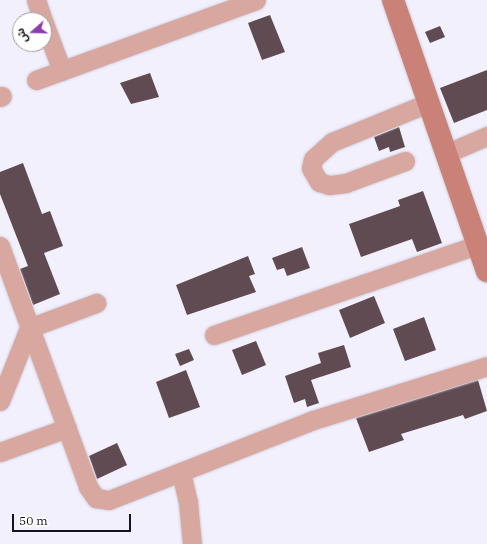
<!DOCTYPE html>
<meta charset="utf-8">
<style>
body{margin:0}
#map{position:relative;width:487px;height:544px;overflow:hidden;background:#f2f0fd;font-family:"IBM Plex Serif","Noto Sans Arabic",serif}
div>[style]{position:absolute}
.building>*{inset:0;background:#5f4b51}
.roads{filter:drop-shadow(0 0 1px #cfcdd9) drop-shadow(0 0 1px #cfcdd9)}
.street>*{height:19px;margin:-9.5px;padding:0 9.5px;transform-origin:9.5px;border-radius:9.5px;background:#d8a7a0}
.secondary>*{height:22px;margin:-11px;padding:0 11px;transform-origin:11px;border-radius:11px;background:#c98178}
span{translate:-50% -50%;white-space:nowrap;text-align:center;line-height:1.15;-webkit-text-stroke:4px #fff;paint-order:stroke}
.north{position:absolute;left:12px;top:12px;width:40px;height:40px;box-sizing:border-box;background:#fff;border:1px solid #a1a1a4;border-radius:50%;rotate:250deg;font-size:11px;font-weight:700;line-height:16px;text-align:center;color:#15141b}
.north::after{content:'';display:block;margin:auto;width:14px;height:18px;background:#8b3dad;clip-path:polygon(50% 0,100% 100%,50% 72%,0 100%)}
.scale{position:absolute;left:12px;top:514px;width:119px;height:18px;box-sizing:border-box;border:2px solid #15141b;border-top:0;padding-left:5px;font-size:12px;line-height:14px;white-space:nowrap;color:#15141b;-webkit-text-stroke:3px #fff;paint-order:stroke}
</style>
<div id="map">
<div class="building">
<i style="clip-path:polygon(270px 15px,285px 52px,262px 60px,248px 23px)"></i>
<i style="clip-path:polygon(440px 26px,445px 37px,430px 43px,425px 32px)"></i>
<i style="clip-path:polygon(487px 70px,487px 110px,454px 123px,440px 88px)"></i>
<i style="clip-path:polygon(150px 73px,159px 97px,131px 104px,120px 83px)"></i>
<i style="clip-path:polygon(399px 127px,405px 147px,390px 152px,389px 147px,379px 151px,374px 137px)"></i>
<i style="clip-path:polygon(23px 163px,42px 214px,50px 211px,63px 246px,44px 253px,60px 294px,33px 305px,20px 269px,28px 266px,0 194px,0 172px)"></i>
<i style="clip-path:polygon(423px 191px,442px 243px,417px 252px,412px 239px,361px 257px,349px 224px,400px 206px,398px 200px)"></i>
<i style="clip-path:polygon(302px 247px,310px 268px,287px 276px,284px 268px,277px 270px,272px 258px)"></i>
<i style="clip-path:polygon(248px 256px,255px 274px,249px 276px,256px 292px,187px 315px,176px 285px)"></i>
<i style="clip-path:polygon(374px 296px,385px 323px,350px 338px,339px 310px)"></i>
<i style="clip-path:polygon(424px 317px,436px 350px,405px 361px,393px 329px)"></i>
<i style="clip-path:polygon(256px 341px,266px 365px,242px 375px,232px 350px)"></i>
<i style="clip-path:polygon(344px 345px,351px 367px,311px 380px,319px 403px,307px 407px,305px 399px,294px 403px,285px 376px,321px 363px,318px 353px)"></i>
<i style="clip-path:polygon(189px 349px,194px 360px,180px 366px,175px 354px)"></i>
<i style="clip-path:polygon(186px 370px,200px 407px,169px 418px,156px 382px)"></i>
<i style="clip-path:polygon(478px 380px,487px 411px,465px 419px,463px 415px,401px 434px,404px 440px,369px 452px,356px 418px)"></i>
<i style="clip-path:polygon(117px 443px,127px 465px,97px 479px,89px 456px)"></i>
</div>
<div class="roads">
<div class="street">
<i style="left:36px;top:0;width:21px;rotate:71deg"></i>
<i style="left:44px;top:23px;width:51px;rotate:69.4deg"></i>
<i style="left:36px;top:80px;width:234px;rotate:-20deg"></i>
<i style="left:0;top:97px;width:2px;rotate:-27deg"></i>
<i style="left:445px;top:154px;width:46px;rotate:-23.2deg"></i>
<i style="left:405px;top:161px;width:63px;rotate:159.6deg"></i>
<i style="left:346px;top:183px;width:17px;rotate:173deg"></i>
<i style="left:329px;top:185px;width:10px;rotate:-163deg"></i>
<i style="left:319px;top:182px;width:16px;rotate:-120deg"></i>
<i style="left:311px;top:168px;width:9px;rotate:-77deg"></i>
<i style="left:313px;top:159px;width:25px;rotate:-42deg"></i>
<i style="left:332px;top:142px;width:104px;rotate:-22.1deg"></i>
<i style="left:0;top:246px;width:257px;rotate:69.9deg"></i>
<i style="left:88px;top:487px;width:14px;rotate:54deg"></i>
<i style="left:96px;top:498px;width:13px;rotate:9deg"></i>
<i style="left:109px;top:500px;width:219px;rotate:-21.4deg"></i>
<i style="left:313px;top:420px;width:182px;rotate:-17.2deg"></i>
<i style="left:214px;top:335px;width:278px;rotate:-18.9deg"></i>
<i style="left:0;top:401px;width:79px;rotate:-68.3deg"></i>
<i style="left:29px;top:328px;width:72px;rotate:-20.5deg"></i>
<i style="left:0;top:452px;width:71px;rotate:-19.7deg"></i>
<i style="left:181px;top:472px;width:31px;rotate:77deg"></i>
<i style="left:188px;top:502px;width:42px;rotate:84.6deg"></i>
</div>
<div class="secondary">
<i style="left:393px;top:0;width:287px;rotate:70.9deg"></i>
</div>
</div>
<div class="north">ش</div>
<div class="scale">50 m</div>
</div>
